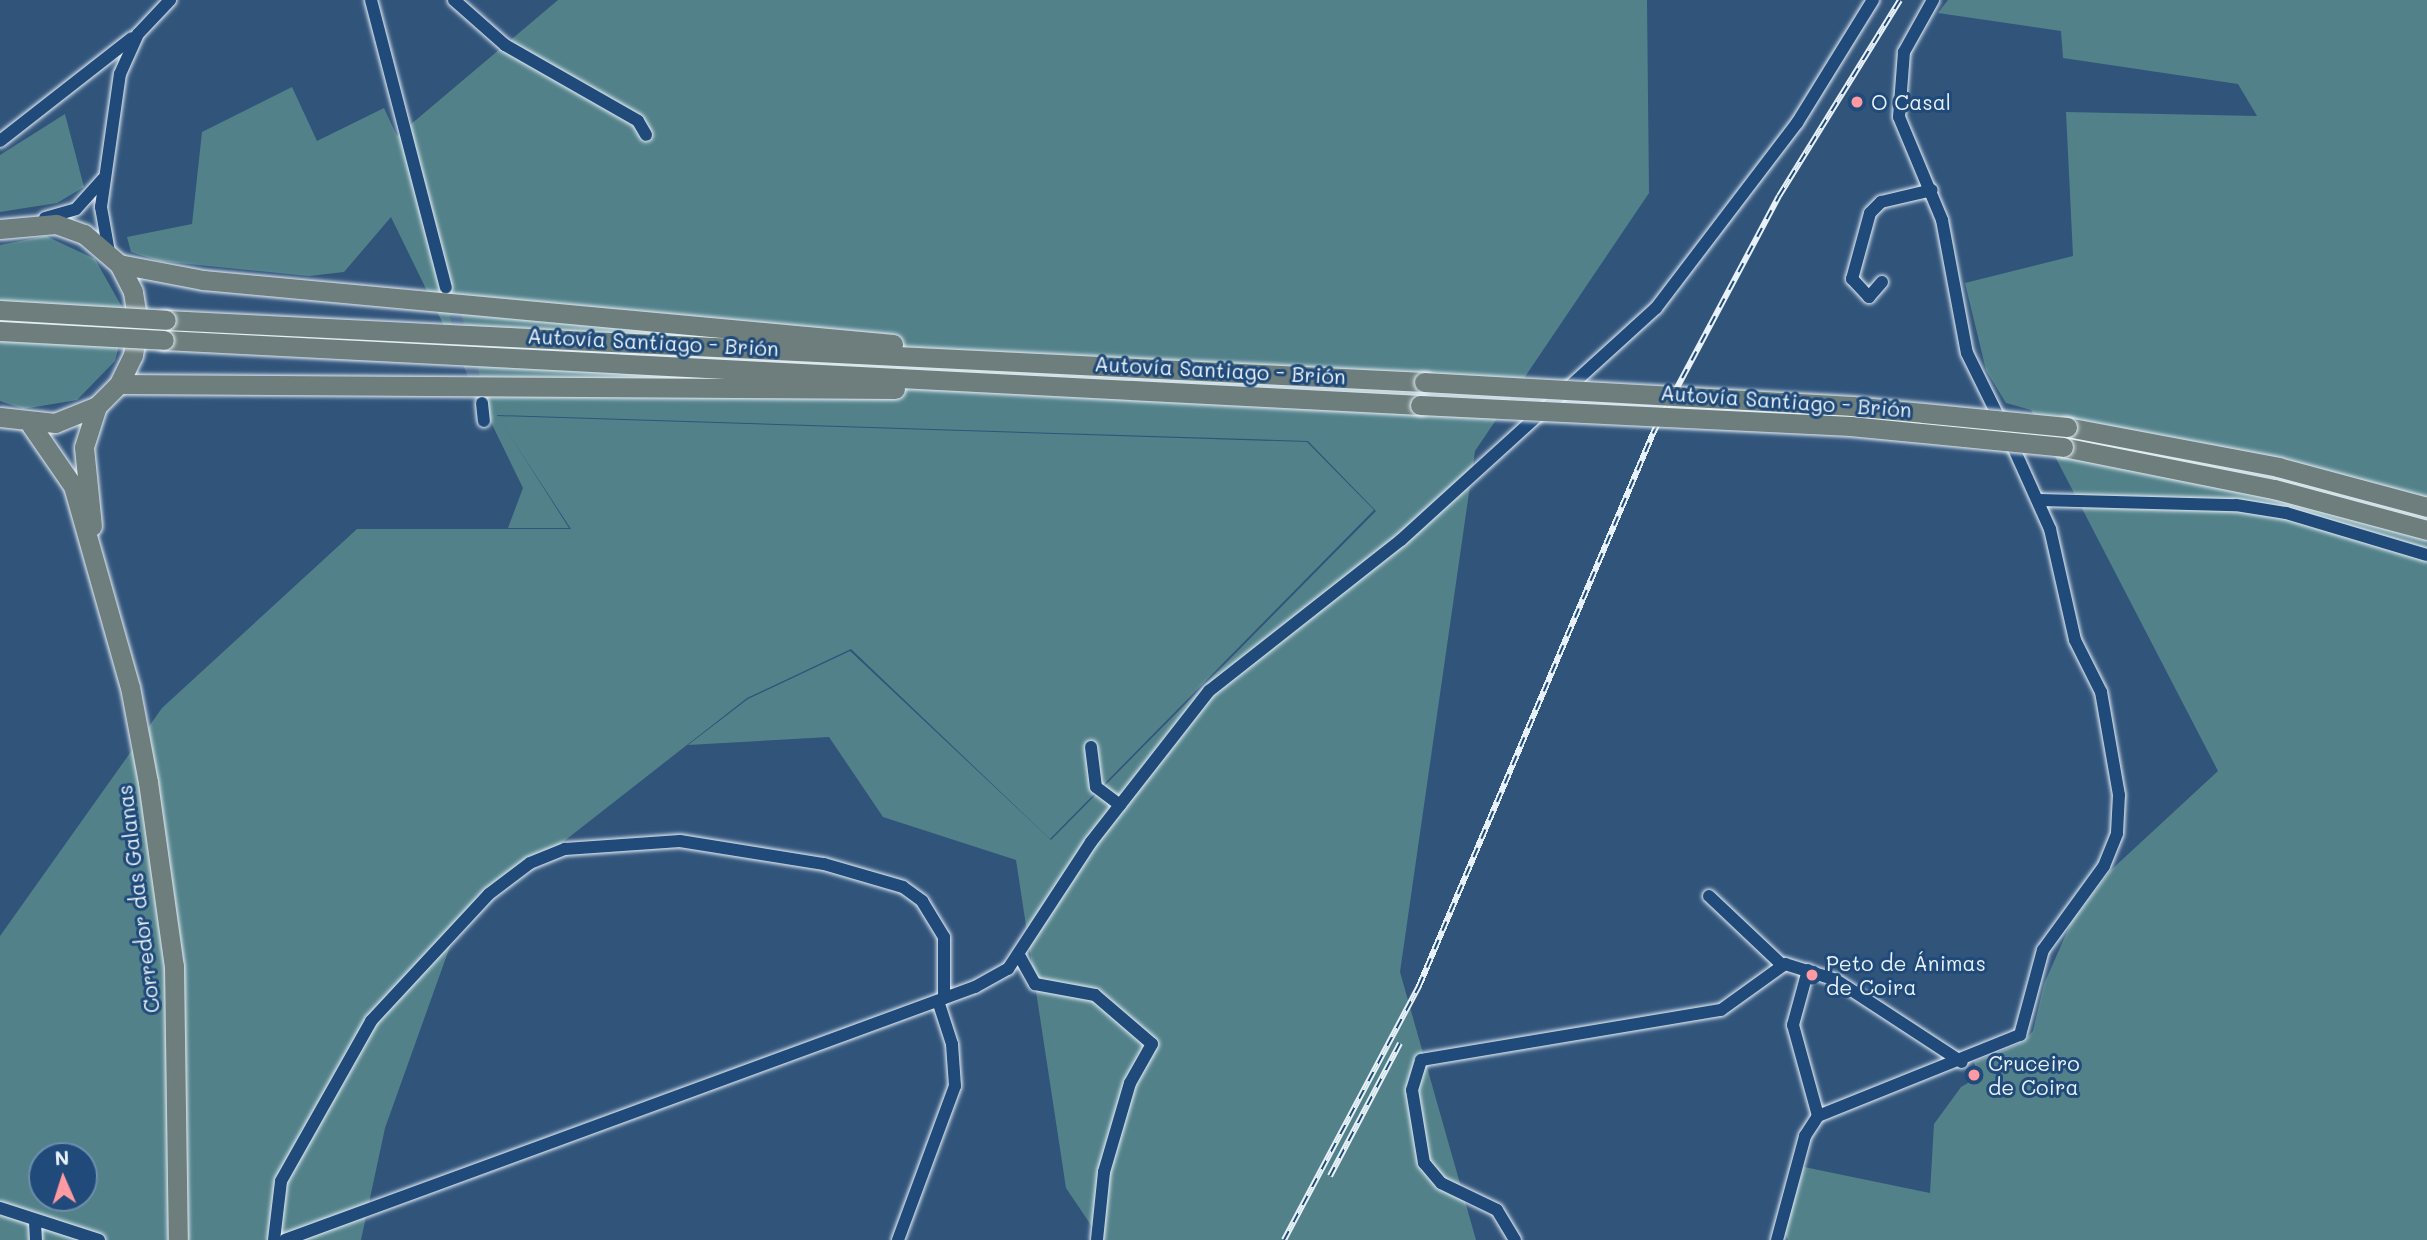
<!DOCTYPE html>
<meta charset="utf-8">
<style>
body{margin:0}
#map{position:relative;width:2427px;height:1240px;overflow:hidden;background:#31547b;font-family:Mali,sans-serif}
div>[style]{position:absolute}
.green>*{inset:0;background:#52818a}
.minor-tunnel>*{height:12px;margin-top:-6px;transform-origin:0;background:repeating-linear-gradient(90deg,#4c6c8e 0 12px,transparent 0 18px)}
.roads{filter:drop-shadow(0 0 2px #e8f1f8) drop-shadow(0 0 2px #e8f1f8)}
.minor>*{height:12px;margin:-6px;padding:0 6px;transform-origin:6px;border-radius:6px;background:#1f4a7a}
.highway>*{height:19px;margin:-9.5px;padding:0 9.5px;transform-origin:9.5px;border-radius:9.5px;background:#6d7e7c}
.rail>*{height:6px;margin-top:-3px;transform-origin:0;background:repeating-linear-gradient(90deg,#1f4a7a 0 10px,#e8f1f8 0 20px);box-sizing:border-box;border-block:2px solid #e8f1f8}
.bridges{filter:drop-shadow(0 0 2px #e8f1f8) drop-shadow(0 0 2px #e8f1f8)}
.highway-bridge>*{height:19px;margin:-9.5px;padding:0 9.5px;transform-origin:9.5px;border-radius:9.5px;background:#6d7e7c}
.dots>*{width:19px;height:19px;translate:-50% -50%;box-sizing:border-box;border:4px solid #1f4a7a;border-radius:50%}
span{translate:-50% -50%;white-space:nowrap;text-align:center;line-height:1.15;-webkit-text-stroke:6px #1f4a7a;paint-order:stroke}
.poi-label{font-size:21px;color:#e8f1f8}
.left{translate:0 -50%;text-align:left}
.street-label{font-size:21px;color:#e8f1f8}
.north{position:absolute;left:28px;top:1142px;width:70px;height:70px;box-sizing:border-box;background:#1f4a7a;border:2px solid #6f8dac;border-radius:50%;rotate:357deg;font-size:19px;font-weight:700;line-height:28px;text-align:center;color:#e8f1f8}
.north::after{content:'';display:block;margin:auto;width:24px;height:32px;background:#ff9aa2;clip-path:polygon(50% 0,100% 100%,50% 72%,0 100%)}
</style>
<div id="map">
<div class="green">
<i style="clip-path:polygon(558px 0,1647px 0,1649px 193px,1475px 451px,1400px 972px,1476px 1240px,1101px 1240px,1066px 1188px,1016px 860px,883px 817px,829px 737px,688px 745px,748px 699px,850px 651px,1051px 840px,1376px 511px,1308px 441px,497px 415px,569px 528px,508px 528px,523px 488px,391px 217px,344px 272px,309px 276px,159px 261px,131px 252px,127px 237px,192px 224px,202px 132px,292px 87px,317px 141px,384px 108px,397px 136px)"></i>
<i style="clip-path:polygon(1948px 0,2427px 0,2427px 1240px,1788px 1240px,1784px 1232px,1804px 1167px,1930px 1193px,1934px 1124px,1961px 1087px,1978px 1077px,1974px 1062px,2023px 1042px,2033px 1031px,2044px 984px,2071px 923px,2111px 870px,2218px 771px,2031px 410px,2006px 403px,1986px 370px,1965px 283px,2073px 256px,2066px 112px,2257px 116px,2238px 84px,2063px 58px,2061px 31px,1938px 13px)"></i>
<i style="clip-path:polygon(65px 114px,84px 187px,57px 203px,0 212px,0 155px)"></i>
<i style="clip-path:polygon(46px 236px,95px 259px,122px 307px,122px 334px,115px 361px,77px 400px,23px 409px,0 401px,0 245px)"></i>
<i style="clip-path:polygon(evenodd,497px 416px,1307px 442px,1374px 510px,1050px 839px,851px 649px,747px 698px,458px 924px,385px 1128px,361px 1240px,0 1240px,0 936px,162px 708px,357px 529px,571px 529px,497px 416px,42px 1156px,84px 1156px,84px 1198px,42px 1198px,42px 1156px)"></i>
</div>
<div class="minor-tunnel">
<i style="left:450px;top:297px;width:97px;rotate:73.2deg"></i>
</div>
<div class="roads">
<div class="minor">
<i style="left:371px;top:0;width:297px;rotate:75.4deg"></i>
<i style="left:454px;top:0;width:68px;rotate:41.4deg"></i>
<i style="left:505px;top:45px;width:153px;rotate:29.7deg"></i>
<i style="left:638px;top:121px;width:16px;rotate:60deg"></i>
<i style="left:1933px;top:0;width:60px;rotate:119.1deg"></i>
<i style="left:1904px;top:52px;width:65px;rotate:94.4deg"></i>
<i style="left:1899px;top:117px;width:112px;rotate:67.3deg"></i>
<i style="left:1942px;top:220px;width:135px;rotate:79.4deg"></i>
<i style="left:1967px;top:353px;width:79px;rotate:63.8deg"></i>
<i style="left:0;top:141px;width:167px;rotate:-38deg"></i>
<i style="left:45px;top:218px;width:32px;rotate:-16deg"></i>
<i style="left:76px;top:209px;width:40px;rotate:-48deg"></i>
<i style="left:109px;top:252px;width:46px;rotate:-100.1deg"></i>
<i style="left:101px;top:207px;width:134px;rotate:-81.9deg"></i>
<i style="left:120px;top:74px;width:44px;rotate:-65.8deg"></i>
<i style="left:138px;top:34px;width:47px;rotate:-46.7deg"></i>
<i style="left:1882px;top:282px;width:20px;rotate:131deg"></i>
<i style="left:1869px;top:297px;width:25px;rotate:-133deg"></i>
<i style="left:1852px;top:279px;width:68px;rotate:-74.7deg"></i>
<i style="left:1870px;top:213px;width:16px;rotate:-45deg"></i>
<i style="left:1881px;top:202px;width:52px;rotate:-13.2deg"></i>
<i style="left:482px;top:403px;width:18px;rotate:84deg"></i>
<i style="left:2040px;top:500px;width:196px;rotate:1.5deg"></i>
<i style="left:2236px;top:505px;width:51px;rotate:9.1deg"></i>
<i style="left:2286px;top:513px;width:147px;rotate:16.6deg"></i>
<i style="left:1091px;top:747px;width:40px;rotate:82.9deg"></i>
<i style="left:1096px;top:787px;width:30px;rotate:37deg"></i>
<i style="left:1709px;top:896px;width:100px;rotate:43.4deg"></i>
<i style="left:1020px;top:957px;width:31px;rotate:61deg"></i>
<i style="left:1035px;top:984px;width:61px;rotate:10.4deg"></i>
<i style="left:1095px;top:995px;width:75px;rotate:40.7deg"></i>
<i style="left:1152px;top:1044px;width:45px;rotate:119.4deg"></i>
<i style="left:1130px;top:1083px;width:93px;rotate:106.3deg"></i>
<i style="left:1104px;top:1172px;width:68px;rotate:95.9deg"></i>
<i style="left:1808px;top:970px;width:57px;rotate:105.3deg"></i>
<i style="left:1793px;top:1025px;width:94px;rotate:74.6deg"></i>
<i style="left:0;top:1208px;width:104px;rotate:17.9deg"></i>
<i style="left:35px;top:1222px;width:18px;rotate:87deg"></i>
<i style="left:274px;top:1240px;width:59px;rotate:-83.2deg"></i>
<i style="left:281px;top:1181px;width:184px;rotate:-60.6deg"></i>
<i style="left:371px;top:1021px;width:173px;rotate:-47.1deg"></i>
<i style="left:489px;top:894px;width:51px;rotate:-37.1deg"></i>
<i style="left:530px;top:863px;width:38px;rotate:-22deg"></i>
<i style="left:565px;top:849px;width:115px;rotate:-4deg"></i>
<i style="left:680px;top:841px;width:146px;rotate:9.1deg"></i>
<i style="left:824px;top:864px;width:82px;rotate:16.2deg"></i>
<i style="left:903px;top:887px;width:24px;rotate:36deg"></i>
<i style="left:922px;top:901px;width:42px;rotate:58.6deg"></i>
<i style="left:944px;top:937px;width:61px;rotate:90deg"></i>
<i style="left:285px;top:1240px;width:735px;rotate:-20.14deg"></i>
<i style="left:975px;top:987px;width:38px;rotate:-29deg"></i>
<i style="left:1008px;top:969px;width:152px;rotate:-56.8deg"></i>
<i style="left:1091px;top:842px;width:192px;rotate:-52deg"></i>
<i style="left:1209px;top:691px;width:244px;rotate:-38.2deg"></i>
<i style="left:1401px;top:540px;width:345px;rotate:-42.3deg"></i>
<i style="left:1656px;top:308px;width:233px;rotate:-52.7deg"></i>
<i style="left:1797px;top:123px;width:145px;rotate:-58.3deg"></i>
<i style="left:898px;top:1240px;width:164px;rotate:-69.7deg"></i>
<i style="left:955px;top:1086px;width:42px;rotate:-94.1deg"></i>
<i style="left:952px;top:1044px;width:45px;rotate:-108deg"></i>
<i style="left:1515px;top:1240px;width:35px;rotate:-121deg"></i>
<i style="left:1497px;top:1210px;width:62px;rotate:-154.3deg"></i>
<i style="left:1441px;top:1183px;width:26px;rotate:-130deg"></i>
<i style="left:1424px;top:1163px;width:74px;rotate:-99.3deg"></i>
<i style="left:1412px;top:1090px;width:31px;rotate:-73deg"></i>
<i style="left:1421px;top:1060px;width:304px;rotate:-9.5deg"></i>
<i style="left:1721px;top:1010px;width:79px;rotate:-35.7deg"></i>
<i style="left:1785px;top:964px;width:53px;rotate:17.4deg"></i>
<i style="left:1836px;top:980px;width:150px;rotate:33.1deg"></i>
<i style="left:1777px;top:1240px;width:108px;rotate:-74.9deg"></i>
<i style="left:1805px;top:1136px;width:24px;rotate:-57deg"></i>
<i style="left:1818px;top:1116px;width:218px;rotate:-21.9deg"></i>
<i style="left:2020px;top:1035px;width:88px;rotate:-74.9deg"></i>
<i style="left:2043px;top:950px;width:104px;rotate:-54deg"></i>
<i style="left:2104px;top:866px;width:35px;rotate:-68deg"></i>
<i style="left:2117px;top:833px;width:38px;rotate:-87deg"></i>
<i style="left:2119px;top:795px;width:105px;rotate:-99.9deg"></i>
<i style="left:2101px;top:692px;width:58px;rotate:-116.6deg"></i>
<i style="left:2075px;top:640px;width:114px;rotate:-102.7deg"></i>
<i style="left:2050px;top:529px;width:98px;rotate:-114.2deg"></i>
</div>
<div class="highway">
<i style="left:0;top:229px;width:56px;rotate:-5.1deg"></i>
<i style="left:56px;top:224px;width:30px;rotate:20deg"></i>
<i style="left:84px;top:234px;width:46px;rotate:40.6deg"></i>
<i style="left:119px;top:264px;width:31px;rotate:63deg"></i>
<i style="left:133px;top:292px;width:32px;rotate:81deg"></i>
<i style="left:138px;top:324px;width:31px;rotate:99deg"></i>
<i style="left:133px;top:355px;width:32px;rotate:116deg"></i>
<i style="left:119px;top:384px;width:31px;rotate:135deg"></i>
<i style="left:97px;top:406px;width:45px;rotate:158deg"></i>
<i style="left:55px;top:423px;width:55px;rotate:-173.8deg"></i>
<i style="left:119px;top:264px;width:86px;rotate:10.8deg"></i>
<i style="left:203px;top:280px;width:693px;rotate:5.3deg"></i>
<i style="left:166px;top:320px;width:1260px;rotate:2.82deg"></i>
<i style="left:164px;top:340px;width:1258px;rotate:2.96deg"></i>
<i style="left:119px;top:384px;width:776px;rotate:0.37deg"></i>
<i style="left:31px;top:425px;width:74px;rotate:55.5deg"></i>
<i style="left:73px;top:486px;width:209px;rotate:74.2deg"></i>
<i style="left:130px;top:687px;width:97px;rotate:79.3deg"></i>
<i style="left:148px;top:782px;width:186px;rotate:82deg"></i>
<i style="left:174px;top:966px;width:274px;rotate:89.2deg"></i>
<i style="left:2067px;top:427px;width:215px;rotate:10.7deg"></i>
<i style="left:2278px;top:467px;width:154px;rotate:15deg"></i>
<i style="left:2063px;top:447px;width:215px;rotate:11.3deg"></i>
<i style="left:2274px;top:489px;width:158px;rotate:15deg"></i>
<i style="left:92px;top:526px;width:79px;rotate:-95.8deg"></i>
<i style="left:84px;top:447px;width:43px;rotate:-72.4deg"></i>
</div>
</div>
<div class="rail">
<i style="left:1330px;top:1176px;width:150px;rotate:-62.2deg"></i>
<i style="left:1284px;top:1240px;width:288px;rotate:-62deg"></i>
<i style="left:1419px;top:986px;width:603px;rotate:-67.05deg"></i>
<i style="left:1654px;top:431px;width:266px;rotate:-62deg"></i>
<i style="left:1779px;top:196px;width:230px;rotate:-58.3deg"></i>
</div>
<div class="bridges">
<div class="highway-bridge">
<i style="left:0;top:310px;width:166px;rotate:3.4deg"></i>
<i style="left:0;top:331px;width:164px;rotate:3.1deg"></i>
<i style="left:1424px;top:382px;width:429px;rotate:3.2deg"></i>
<i style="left:1852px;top:406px;width:216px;rotate:5.6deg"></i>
<i style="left:1420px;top:405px;width:431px;rotate:2.8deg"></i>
<i style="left:1850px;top:426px;width:214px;rotate:5.6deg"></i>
</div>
</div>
<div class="dots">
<i style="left:1857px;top:102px;background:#ff9aa2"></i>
<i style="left:1812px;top:975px;background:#ff9aa2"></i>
<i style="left:1974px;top:1075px;background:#ff9aa2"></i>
</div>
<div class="poi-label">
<span class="left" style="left:1871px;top:102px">O Casal</span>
<span class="left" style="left:1826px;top:975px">Peto de Ánimas<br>de Coira</span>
<span class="left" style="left:1988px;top:1075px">Cruceiro<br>de Coira</span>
</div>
<div class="street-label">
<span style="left:653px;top:342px;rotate:3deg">Autovía Santiago - Brión</span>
<span style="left:1220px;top:370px;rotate:3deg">Autovía Santiago - Brión</span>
<span style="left:1786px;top:401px;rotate:4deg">Autovía Santiago - Brión</span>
<span style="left:138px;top:899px;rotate:-97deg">Corredor das Galanas</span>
</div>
<div class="north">N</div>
</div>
